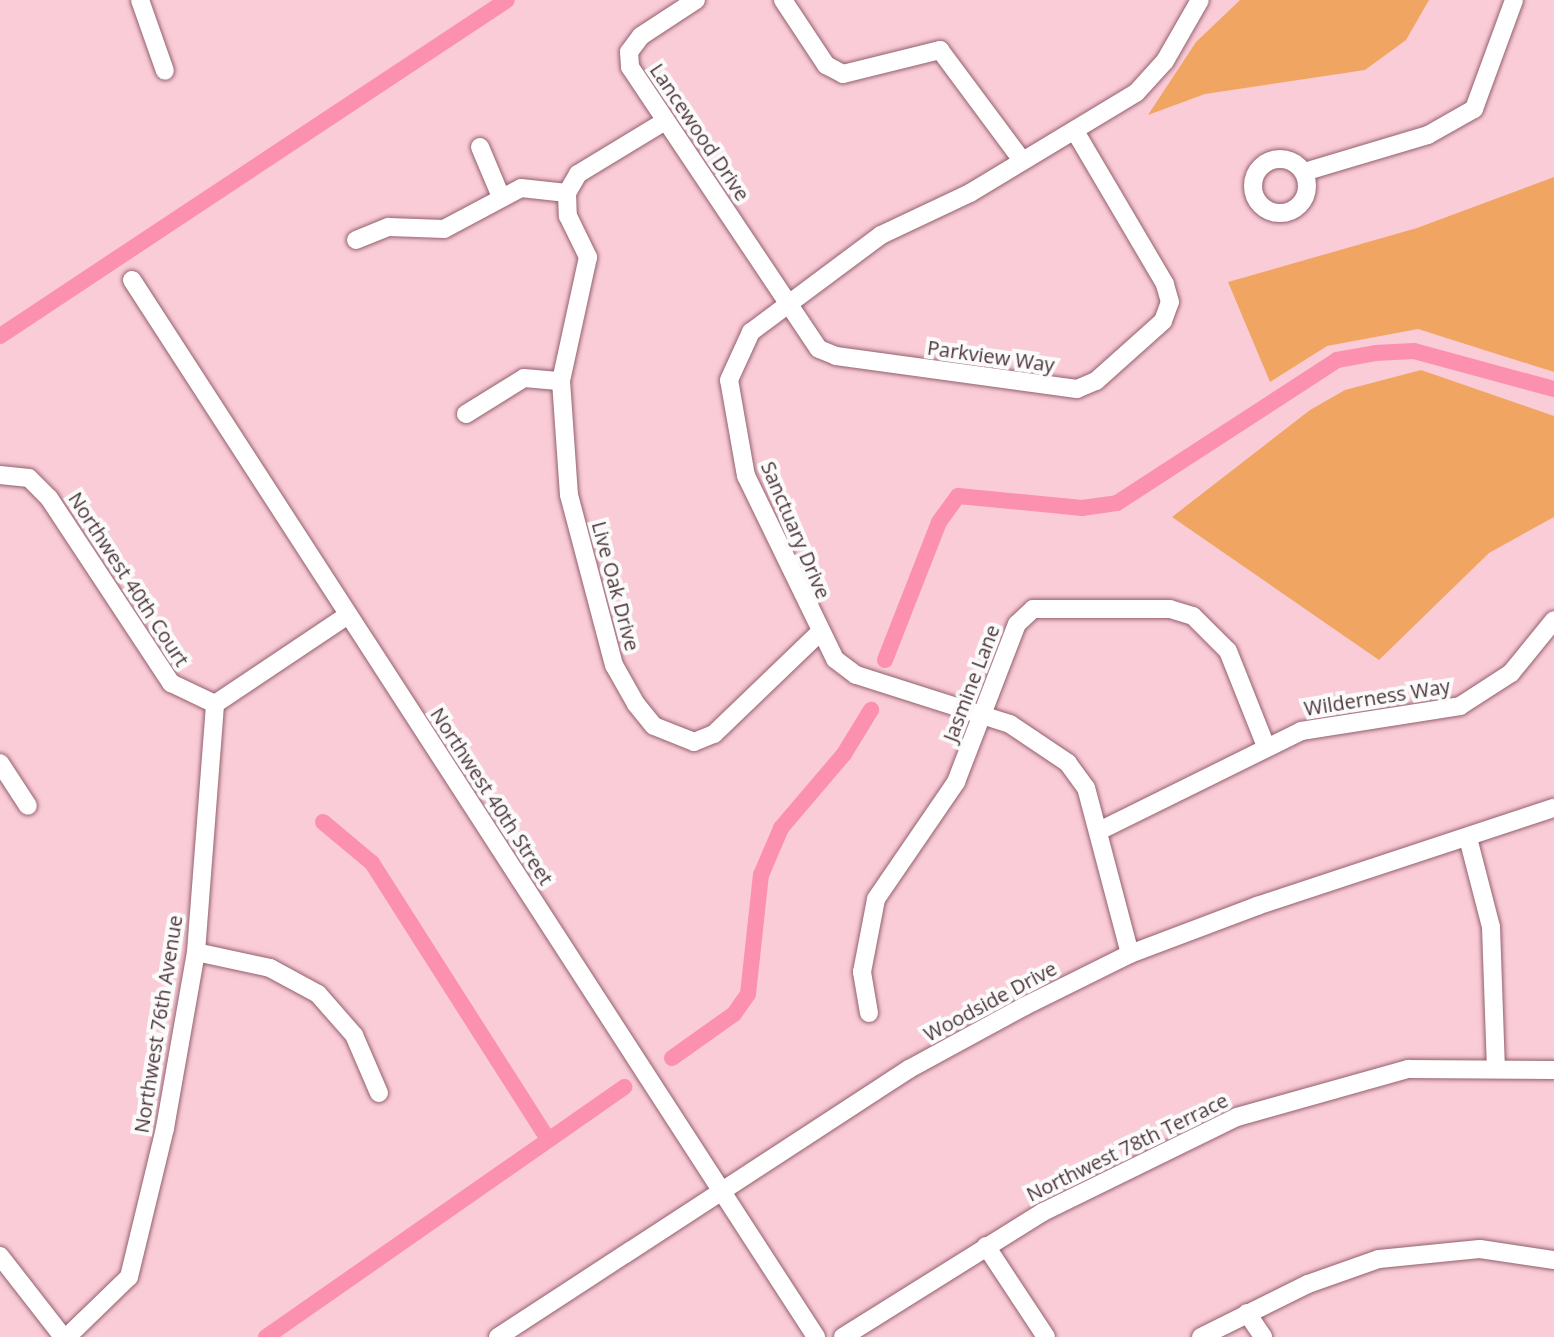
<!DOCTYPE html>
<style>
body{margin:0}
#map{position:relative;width:1554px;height:1337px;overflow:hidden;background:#faccd7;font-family:"Open Sans",sans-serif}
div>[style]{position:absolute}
.green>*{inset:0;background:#f0a662}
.canal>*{height:16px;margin:-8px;padding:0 8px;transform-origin:8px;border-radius:8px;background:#fb91af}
.roads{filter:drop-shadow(0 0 2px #93606e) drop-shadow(0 0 2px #93606e)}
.minor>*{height:18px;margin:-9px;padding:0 9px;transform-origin:9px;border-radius:9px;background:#fff}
.minor>.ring{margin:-9px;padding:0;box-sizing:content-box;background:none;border:18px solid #fff;border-radius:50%}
span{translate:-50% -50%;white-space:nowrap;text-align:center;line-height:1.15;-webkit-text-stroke:8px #fbfbfb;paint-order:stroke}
.street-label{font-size:20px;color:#4d363b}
</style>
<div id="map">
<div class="green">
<i style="clip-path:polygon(1240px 0,1429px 0,1406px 40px,1365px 70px,1205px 94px,1148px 115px,1196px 42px)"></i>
<i style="clip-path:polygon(1554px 177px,1554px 372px,1418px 329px,1327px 346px,1270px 382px,1228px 282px,1417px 228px)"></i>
<i style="clip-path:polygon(1421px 370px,1554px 416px,1554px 517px,1489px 553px,1379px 660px,1172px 517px,1310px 410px,1345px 390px)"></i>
</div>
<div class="canal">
<i style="left:0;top:336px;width:608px;rotate:-33.53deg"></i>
<i style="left:885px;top:660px;width:148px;rotate:-68.6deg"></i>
<i style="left:939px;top:522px;width:32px;rotate:-54deg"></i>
<i style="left:958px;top:496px;width:125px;rotate:5.5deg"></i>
<i style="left:1082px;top:508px;width:35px;rotate:-8deg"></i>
<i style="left:1117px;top:503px;width:262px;rotate:-33deg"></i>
<i style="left:1337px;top:360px;width:39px;rotate:-10deg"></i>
<i style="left:1375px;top:353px;width:39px;rotate:-3deg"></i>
<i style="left:1414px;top:351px;width:145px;rotate:15.2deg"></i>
<i style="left:323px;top:822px;width:64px;rotate:39.9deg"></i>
<i style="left:372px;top:863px;width:327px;rotate:57.5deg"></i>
<i style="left:672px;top:1058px;width:76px;rotate:-35.4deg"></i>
<i style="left:734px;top:1014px;width:24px;rotate:-55deg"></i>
<i style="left:748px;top:994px;width:120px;rotate:-83.8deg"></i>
<i style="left:761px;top:875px;width:51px;rotate:-66.9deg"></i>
<i style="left:781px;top:828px;width:97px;rotate:-49.6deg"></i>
<i style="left:844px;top:754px;width:52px;rotate:-58.5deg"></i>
<i style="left:266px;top:1337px;width:437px;rotate:-34.9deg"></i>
</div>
<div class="roads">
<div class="minor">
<i style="left:140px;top:0;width:75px;rotate:70.6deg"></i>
<i style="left:696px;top:0;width:66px;rotate:146.8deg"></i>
<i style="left:641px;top:36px;width:20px;rotate:127deg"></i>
<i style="left:629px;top:52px;width:15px;rotate:86deg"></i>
<i style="left:630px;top:67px;width:339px;rotate:56.2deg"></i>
<i style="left:819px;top:349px;width:18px;rotate:22deg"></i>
<i style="left:836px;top:356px;width:243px;rotate:7.8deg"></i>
<i style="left:1077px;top:389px;width:21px;rotate:-23deg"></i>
<i style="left:1096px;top:381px;width:90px;rotate:-41.8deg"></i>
<i style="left:1163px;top:321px;width:20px;rotate:-70deg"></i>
<i style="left:1170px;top:302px;width:19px;rotate:-106deg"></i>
<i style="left:1165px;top:284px;width:178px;rotate:-120.5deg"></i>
<i style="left:783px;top:0;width:78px;rotate:56.5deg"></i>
<i style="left:826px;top:65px;width:19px;rotate:28deg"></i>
<i style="left:843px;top:74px;width:100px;rotate:-13.9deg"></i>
<i style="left:940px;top:50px;width:136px;rotate:53.4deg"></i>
<i style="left:480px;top:147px;width:54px;rotate:67.2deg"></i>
<i class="ring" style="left:1253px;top:159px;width:36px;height:36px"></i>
<i style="left:1304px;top:172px;width:129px;rotate:-16.6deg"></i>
<i style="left:1428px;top:135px;width:53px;rotate:-29.5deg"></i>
<i style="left:1474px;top:109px;width:116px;rotate:-69.8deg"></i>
<i style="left:567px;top:193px;width:23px;rotate:88deg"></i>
<i style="left:568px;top:216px;width:46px;rotate:64deg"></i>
<i style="left:588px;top:257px;width:127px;rotate:102.3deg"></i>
<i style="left:561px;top:381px;width:114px;rotate:86deg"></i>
<i style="left:569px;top:495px;width:176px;rotate:75.2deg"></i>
<i style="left:614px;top:665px;width:45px;rotate:60.6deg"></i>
<i style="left:636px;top:704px;width:28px;rotate:51deg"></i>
<i style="left:654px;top:726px;width:43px;rotate:21.8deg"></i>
<i style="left:694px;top:742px;width:22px;rotate:-22deg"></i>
<i style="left:714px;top:734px;width:144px;rotate:-43.9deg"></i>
<i style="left:356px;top:240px;width:35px;rotate:-22deg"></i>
<i style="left:389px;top:227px;width:55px;rotate:2.1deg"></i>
<i style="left:444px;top:229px;width:87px;rotate:-28deg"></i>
<i style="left:521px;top:188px;width:46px;rotate:6.2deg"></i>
<i style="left:567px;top:193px;width:22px;rotate:-60deg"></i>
<i style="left:578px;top:174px;width:102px;rotate:-31.3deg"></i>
<i style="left:132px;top:280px;width:1259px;rotate:57.09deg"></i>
<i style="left:466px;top:414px;width:68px;rotate:-31.8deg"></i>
<i style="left:524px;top:378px;width:37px;rotate:5deg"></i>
<i style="left:0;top:475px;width:29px;rotate:6deg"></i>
<i style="left:29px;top:478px;width:28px;rotate:45deg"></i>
<i style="left:49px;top:498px;width:222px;rotate:56.6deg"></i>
<i style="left:171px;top:683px;width:49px;rotate:25.5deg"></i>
<i style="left:215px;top:704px;width:160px;rotate:-33.8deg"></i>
<i style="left:0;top:763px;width:51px;rotate:56.9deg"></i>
<i style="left:1099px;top:831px;width:225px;rotate:-26.3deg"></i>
<i style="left:1301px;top:731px;width:161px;rotate:-8.9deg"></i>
<i style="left:1460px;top:706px;width:61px;rotate:-32.9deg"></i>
<i style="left:1511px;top:673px;width:68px;rotate:-50.9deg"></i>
<i style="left:1468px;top:838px;width:92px;rotate:75.5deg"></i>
<i style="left:1491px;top:927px;width:140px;rotate:88deg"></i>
<i style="left:196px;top:952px;width:76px;rotate:12.2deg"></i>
<i style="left:270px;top:968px;width:55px;rotate:28.4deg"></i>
<i style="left:318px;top:994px;width:55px;rotate:48.7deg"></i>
<i style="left:354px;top:1035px;width:63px;rotate:66.7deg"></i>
<i style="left:1130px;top:954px;width:172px;rotate:-104.8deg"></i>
<i style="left:1086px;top:788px;width:31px;rotate:-126deg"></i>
<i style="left:1068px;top:763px;width:70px;rotate:-146.1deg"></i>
<i style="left:1010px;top:724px;width:162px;rotate:-162.3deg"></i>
<i style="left:856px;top:675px;width:26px;rotate:-143deg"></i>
<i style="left:835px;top:659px;width:203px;rotate:-115.9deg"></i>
<i style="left:746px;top:476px;width:97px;rotate:-100deg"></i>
<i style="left:729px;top:380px;width:53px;rotate:-65.4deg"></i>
<i style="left:751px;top:332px;width:162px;rotate:-36.7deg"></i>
<i style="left:881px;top:235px;width:98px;rotate:-25.3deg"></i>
<i style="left:970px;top:193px;width:194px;rotate:-31.1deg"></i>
<i style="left:1136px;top:93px;width:43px;rotate:-47.8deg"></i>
<i style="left:1165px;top:61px;width:70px;rotate:-60.2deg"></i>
<i style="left:869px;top:1013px;width:42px;rotate:-99.7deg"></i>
<i style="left:862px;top:972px;width:74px;rotate:-79.1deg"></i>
<i style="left:876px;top:899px;width:142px;rotate:-55.6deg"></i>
<i style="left:956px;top:782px;width:169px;rotate:-68.9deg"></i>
<i style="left:1017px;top:624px;width:22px;rotate:-43deg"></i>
<i style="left:1033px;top:609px;width:137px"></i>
<i style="left:1170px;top:609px;width:24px;rotate:17deg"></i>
<i style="left:1193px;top:616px;width:49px;rotate:45deg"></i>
<i style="left:1228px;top:651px;width:100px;rotate:68.3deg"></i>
<i style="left:986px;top:1246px;width:109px;rotate:56.6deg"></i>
<i style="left:0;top:1256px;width:103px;rotate:52.1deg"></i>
<i style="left:1247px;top:1313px;width:29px;rotate:56deg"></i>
<i style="left:67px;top:1337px;width:86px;rotate:-44.1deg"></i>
<i style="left:129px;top:1277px;width:153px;rotate:-76.4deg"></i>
<i style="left:165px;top:1128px;width:179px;rotate:-80deg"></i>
<i style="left:196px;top:952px;width:249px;rotate:-85.6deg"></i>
<i style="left:498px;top:1337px;width:491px;rotate:-33.1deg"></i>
<i style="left:909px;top:1069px;width:130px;rotate:-28.5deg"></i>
<i style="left:1023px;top:1007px;width:119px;rotate:-26.4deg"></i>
<i style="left:1130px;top:954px;width:136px;rotate:-20.7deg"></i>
<i style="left:1257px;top:906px;width:313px;rotate:-18.3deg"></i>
<i style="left:843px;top:1337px;width:236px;rotate:-32deg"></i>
<i style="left:1043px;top:1212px;width:216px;rotate:-26.1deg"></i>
<i style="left:1237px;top:1117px;width:178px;rotate:-15.7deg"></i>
<i style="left:1408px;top:1069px;width:146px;rotate:0.4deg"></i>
<i style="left:1201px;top:1337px;width:119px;rotate:-26.4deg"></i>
<i style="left:1308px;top:1284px;width:75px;rotate:-19.4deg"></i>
<i style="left:1379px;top:1259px;width:101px;rotate:-5.7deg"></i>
<i style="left:1480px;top:1249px;width:75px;rotate:8.5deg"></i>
</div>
</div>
<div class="street-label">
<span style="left:700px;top:132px;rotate:56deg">Lancewood Drive</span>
<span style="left:991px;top:356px;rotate:8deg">Parkview Way</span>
<span style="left:796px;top:530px;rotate:67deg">Sanctuary Drive</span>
<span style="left:129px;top:579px;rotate:57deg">Northwest 40th Court</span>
<span style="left:616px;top:586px;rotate:75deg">Live Oak Drive</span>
<span style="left:971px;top:683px;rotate:-69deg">Jasmine Lane</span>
<span style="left:1377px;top:697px;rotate:-9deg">Wilderness Way</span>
<span style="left:492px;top:796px;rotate:57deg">Northwest 40th Street</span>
<span style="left:990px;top:1001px;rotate:-28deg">Woodside Drive</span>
<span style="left:158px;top:1024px;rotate:-81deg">Northwest 76th Avenue</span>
<span style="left:1127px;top:1147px;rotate:-26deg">Northwest 78th Terrace</span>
</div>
</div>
